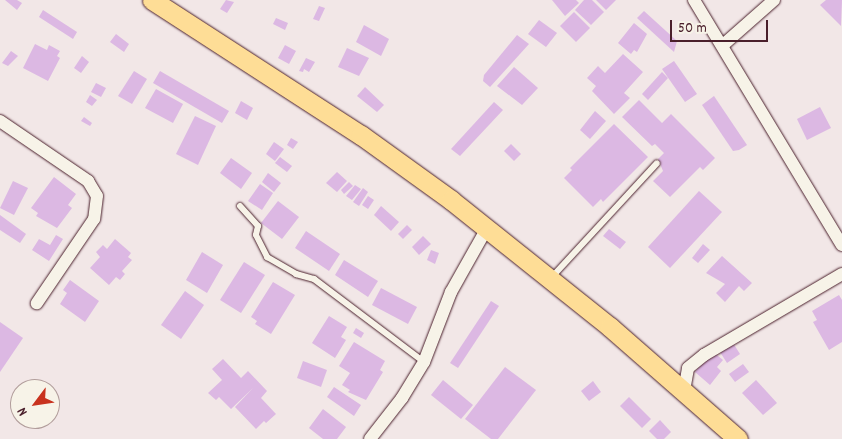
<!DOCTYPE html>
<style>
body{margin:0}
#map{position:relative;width:842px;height:439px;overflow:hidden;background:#f2e7e7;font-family:Dekko,sans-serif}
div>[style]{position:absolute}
.building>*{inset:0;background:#dcb8e3}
.roads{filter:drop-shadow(0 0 1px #4a1f2b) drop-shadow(0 0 1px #4a1f2b)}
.service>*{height:6px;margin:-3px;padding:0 3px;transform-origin:3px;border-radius:3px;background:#f7f3e8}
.minor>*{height:12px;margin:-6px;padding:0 6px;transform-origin:6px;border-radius:6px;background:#f7f3e8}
.primary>*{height:19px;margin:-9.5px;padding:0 9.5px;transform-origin:9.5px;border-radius:9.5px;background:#fedd96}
span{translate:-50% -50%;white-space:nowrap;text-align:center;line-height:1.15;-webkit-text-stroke:4.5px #f7f3e8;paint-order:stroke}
.north{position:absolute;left:10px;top:379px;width:50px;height:50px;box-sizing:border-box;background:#f7f3e8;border:1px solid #b29e9c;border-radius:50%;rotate:239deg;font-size:14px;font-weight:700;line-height:20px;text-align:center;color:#4a1f2b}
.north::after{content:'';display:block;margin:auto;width:18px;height:22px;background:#c8321e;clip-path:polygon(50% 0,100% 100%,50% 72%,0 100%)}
.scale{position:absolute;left:670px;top:20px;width:98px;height:22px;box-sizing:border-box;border:2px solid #4a1f2b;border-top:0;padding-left:6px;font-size:15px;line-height:18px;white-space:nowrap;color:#4a1f2b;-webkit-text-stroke:4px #f7f3e8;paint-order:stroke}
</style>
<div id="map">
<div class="building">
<i style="clip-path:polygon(5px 0,17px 0,22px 3px,17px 10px)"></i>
<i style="clip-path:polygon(226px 0,234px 2px,227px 13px,220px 9px)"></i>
<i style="clip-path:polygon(552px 0,576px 0,579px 3px,565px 16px)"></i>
<i style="clip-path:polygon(584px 0,592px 0,604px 12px,591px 25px,575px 10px)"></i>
<i style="clip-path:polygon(596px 0,616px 0,606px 10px)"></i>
<i style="clip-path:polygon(826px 0,842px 0,841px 26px,820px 5px)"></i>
<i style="clip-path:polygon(319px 6px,325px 8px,319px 21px,313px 19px)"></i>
<i style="clip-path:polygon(43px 10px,77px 32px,73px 39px,39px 17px)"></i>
<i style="clip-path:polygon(644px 11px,677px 41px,674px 52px,637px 18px)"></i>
<i style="clip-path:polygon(574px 12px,590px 28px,576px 42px,560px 26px)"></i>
<i style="clip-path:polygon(276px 18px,288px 23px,285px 30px,273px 24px)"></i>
<i style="clip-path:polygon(539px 20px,557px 33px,546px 47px,528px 34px)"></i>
<i style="clip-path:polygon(634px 23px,647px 34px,637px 52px,634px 50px,631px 54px,618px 43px)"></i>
<i style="clip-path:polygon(364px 25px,389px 39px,381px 56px,356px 42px)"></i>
<i style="clip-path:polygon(116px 34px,129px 44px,124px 52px,110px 42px)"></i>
<i style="clip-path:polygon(517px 35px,529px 44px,490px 87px,483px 81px,484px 75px)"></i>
<i style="clip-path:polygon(35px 44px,47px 50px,49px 45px,60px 51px,57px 56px,60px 58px,48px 81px,23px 68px)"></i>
<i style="clip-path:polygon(285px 45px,296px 51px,289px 64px,278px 58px)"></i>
<i style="clip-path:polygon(347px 48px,369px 58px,359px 76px,338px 67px)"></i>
<i style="clip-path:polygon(11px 51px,18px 56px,8px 66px,2px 63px)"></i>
<i style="clip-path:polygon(623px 54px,643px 72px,624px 93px,630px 98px,614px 114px,592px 91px,596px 86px,587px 78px,598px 66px,605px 73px)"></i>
<i style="clip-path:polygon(82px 56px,89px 62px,81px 73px,74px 68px)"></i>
<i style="clip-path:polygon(306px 58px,315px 62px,309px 72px,304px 69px,303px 72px,299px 71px)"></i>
<i style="clip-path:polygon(674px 61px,697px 94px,685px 102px,662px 69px)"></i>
<i style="clip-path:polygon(514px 67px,538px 88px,522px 105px,497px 86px)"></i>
<i style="clip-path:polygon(134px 71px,147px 79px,132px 104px,118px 96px)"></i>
<i style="clip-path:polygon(160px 71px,229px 111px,222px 123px,153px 83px)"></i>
<i style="clip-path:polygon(662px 72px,668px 78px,648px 100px,642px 94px)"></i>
<i style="clip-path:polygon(96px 83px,106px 88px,101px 97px,91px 92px)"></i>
<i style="clip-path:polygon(365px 87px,384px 105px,377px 112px,357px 96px)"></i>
<i style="clip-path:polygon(156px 89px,183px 104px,173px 123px,145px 108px)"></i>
<i style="clip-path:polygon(90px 95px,97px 100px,92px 106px,86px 102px)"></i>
<i style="clip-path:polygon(714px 96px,747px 145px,739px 150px,733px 151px,702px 105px)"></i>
<i style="clip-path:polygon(639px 100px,662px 123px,671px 114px,715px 158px,703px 170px,700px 167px,670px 197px,653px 181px,663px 171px,658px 159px,664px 153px,655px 144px,652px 146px,622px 117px)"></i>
<i style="clip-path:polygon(241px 101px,253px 108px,247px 120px,235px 113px)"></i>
<i style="clip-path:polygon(494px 102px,503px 110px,460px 156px,451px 149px)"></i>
<i style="clip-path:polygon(820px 107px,831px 128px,807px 140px,797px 119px)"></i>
<i style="clip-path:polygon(595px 111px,606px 121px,590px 139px,580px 130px)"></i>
<i style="clip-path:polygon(195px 116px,216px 126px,198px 165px,176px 154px)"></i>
<i style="clip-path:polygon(84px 117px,92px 123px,90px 126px,81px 121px)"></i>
<i style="clip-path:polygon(614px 124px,648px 157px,603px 202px,601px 199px,593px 207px,564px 178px,572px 170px,570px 168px)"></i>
<i style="clip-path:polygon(291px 138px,298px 142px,293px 149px,287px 145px)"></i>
<i style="clip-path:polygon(274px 142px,284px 149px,275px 161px,266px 154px)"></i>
<i style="clip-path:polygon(511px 144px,521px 154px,514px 161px,504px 151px)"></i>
<i style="clip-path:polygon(280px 157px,292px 166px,287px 172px,275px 163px)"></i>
<i style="clip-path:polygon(231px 158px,252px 173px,241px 189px,220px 173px)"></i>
<i style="clip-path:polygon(337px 172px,347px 181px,337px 192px,326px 183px)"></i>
<i style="clip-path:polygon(268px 173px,281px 183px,274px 192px,262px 182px)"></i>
<i style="clip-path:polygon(54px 177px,76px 194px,68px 205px,72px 208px,57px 228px,36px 216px,38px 213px,31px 208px)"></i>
<i style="clip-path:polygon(13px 181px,28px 188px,14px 215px,0 208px)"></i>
<i style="clip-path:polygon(349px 182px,353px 186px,344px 194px,341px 190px)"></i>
<i style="clip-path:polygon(260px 184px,273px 193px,262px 210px,248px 201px)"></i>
<i style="clip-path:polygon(355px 185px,361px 189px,352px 200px,346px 196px)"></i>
<i style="clip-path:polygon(363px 188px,368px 192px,359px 206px,353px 202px)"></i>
<i style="clip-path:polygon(699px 191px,722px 212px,670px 268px,648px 247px)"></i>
<i style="clip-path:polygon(368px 196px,374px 200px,368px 209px,362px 205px)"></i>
<i style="clip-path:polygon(278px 201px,299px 217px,282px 239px,261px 223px)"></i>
<i style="clip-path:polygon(381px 206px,399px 222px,391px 231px,374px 215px)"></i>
<i style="clip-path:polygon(0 215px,26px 234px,20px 243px,0 230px)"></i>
<i style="clip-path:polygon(407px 225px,412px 230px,403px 239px,398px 234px)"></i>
<i style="clip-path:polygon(609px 229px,626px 242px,620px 249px,603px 236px)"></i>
<i style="clip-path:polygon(306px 231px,340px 254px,329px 271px,295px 248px)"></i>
<i style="clip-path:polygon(56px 235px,63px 239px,49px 261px,32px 250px,39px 239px,50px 245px)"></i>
<i style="clip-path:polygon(423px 236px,431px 244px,419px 255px,412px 247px)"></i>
<i style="clip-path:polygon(115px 239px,131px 253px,128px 257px,132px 260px,122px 271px,125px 274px,120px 280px,116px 277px,109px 285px,90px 268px,100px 257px,96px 252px,103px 245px,107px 249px)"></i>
<i style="clip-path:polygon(703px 244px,710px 250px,698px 263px,692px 258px)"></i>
<i style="clip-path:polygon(431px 250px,439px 253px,435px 264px,427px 260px)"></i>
<i style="clip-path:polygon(202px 252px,223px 265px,207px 293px,186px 280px)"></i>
<i style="clip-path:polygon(722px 256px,752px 283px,744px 291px,739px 286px,725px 302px,716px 293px,725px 284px,706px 273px)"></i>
<i style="clip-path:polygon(344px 260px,378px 281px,368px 297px,335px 275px)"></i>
<i style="clip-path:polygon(244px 262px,265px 275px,241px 313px,220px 300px)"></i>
<i style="clip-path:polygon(70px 280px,99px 301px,85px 322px,60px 304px,67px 293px,63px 290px)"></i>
<i style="clip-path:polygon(273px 282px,295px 295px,271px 334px,255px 324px,257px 321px,251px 317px)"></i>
<i style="clip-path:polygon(381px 288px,417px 307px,408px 324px,372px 305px)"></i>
<i style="clip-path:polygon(185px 291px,204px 305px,181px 339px,161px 325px)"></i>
<i style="clip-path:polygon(839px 295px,842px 300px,842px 342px,829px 350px,813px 322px,817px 320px,812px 311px)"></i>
<i style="clip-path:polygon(491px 301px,499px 306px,458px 368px,450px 363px)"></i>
<i style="clip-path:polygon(329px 316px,347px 327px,341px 337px,346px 340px,335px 358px,312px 343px)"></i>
<i style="clip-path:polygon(0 322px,23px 338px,0 372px)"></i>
<i style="clip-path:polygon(356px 328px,364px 333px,361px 338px,353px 333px)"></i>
<i style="clip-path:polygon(354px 342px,385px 361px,380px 370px,383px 372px,366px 400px,348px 392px,350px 390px,342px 385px,350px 373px,339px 366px)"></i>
<i style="clip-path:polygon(733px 343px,740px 354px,727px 363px,720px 352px)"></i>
<i style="clip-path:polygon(712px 351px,723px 360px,717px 367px,721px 371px,710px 385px,695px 372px)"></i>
<i style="clip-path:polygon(223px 359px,241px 378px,248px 371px,267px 391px,261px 398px,276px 414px,266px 423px,264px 421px,256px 429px,235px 407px,253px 388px,231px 409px,219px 397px,216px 400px,208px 393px,222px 380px,212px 369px)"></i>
<i style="clip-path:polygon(303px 361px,327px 370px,321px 387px,297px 378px)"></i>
<i style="clip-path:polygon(743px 364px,749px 372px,735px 382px,729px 374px)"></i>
<i style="clip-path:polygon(505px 367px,536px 390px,498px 439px,491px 439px,465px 419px)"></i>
<i style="clip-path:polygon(443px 380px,473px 405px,461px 419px,431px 395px)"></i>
<i style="clip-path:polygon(756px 380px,777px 403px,763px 415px,742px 393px)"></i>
<i style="clip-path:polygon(593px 381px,601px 392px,589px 401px,581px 391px)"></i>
<i style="clip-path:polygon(334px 387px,361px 405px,354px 416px,327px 397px)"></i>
<i style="clip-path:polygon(629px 397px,651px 419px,642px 428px,620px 406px)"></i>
<i style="clip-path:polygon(323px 409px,346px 427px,337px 439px,323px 439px,309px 428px)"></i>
<i style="clip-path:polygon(660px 420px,671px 432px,664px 439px,657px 439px,649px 431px)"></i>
</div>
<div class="roads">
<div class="service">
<i style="left:240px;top:206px;width:27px;rotate:48deg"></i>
<i style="left:258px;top:226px;width:9px;rotate:103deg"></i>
<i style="left:256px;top:235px;width:25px;rotate:63deg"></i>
<i style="left:267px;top:257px;width:34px;rotate:30deg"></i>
<i style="left:296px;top:274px;width:19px;rotate:16deg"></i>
<i style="left:314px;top:279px;width:138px;rotate:37deg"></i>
<i style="left:551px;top:278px;width:156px;rotate:-47.3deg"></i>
</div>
<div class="minor">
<i style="left:694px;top:0;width:286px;rotate:58.9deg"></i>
<i style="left:723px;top:45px;width:68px;rotate:-41.4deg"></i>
<i style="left:0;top:121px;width:107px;rotate:34.3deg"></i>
<i style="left:88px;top:181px;width:17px;rotate:59deg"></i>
<i style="left:97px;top:196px;width:23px;rotate:97deg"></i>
<i style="left:94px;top:219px;width:102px;rotate:124.2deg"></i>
<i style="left:684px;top:391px;width:23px;rotate:-80deg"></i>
<i style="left:688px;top:368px;width:21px;rotate:-39deg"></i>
<i style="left:704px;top:355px;width:160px;rotate:-30.4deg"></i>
<i style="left:370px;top:439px;width:52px;rotate:-52deg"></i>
<i style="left:402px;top:398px;width:42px;rotate:-58.6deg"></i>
<i style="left:424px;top:362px;width:75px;rotate:-68.9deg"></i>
<i style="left:451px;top:292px;width:73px;rotate:-60.6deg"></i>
</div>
<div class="primary">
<i style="left:152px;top:0;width:249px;rotate:32.9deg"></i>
<i style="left:361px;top:135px;width:111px;rotate:35.8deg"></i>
<i style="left:451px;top:200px;width:203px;rotate:38.6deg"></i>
<i style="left:610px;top:327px;width:170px;rotate:41.2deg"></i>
</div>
</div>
<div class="north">N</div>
<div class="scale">50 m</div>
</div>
